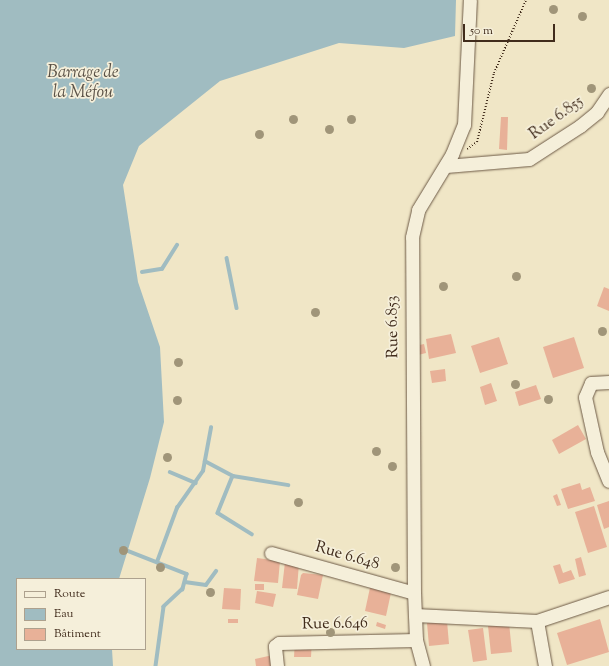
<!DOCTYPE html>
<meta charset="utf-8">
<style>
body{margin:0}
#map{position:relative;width:609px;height:666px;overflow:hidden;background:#f0e6c6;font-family:"Sorts Mill Goudy",serif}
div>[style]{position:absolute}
.water>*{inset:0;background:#a0bcc1}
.stream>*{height:3.5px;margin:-1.75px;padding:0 1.75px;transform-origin:1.75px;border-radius:1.75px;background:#a0bcc1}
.building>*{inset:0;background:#e8b198}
.path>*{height:2px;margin-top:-1px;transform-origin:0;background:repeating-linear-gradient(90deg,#412c1c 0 1px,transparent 0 3px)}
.roads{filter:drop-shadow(0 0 1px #6d5a46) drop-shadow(0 0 1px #6d5a46)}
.minor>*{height:13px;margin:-6.5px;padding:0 6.5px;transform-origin:6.5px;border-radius:6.5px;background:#f5efda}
.trees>*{width:9px;height:9px;margin:-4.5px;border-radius:50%;background:#a09579}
span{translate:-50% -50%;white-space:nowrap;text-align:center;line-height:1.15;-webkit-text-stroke:3.5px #f5efda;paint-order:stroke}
.street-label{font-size:16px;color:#412c1c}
.water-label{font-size:17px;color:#595045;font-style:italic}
.legend{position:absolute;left:16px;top:578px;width:130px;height:72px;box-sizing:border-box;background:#f5efda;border:1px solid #ada18e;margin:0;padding:5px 7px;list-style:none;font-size:12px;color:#412c1c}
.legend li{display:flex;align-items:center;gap:8px;height:20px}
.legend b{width:20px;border:1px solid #ada18e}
.scale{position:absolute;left:463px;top:24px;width:92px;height:18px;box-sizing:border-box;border:2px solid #412c1c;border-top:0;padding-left:5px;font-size:12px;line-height:14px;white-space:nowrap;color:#412c1c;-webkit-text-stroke:3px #f5efda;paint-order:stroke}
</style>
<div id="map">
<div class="water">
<i style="clip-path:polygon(0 0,456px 0,455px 36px,404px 48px,339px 43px,220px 81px,139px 146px,123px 185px,138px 282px,160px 347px,164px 422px,150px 478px,119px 579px,17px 579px,17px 649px,112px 649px,113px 666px,0 666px)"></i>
</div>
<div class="stream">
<i style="left:227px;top:258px;width:51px;rotate:78.7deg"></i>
<i style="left:142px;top:272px;width:20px;rotate:-9deg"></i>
<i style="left:162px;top:269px;width:28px;rotate:-58deg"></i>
<i style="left:205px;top:461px;width:32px;rotate:28deg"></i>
<i style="left:233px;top:476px;width:56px;rotate:9.3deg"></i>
<i style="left:170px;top:472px;width:28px;rotate:23deg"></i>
<i style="left:233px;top:476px;width:40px;rotate:112deg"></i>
<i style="left:218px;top:513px;width:40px;rotate:32deg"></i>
<i style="left:128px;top:551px;width:63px;rotate:21.3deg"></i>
<i style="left:187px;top:574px;width:16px;rotate:105deg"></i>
<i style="left:183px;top:589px;width:26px;rotate:137deg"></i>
<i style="left:164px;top:607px;width:60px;rotate:97.7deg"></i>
<i style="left:157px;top:562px;width:58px;rotate:-69.7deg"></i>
<i style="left:177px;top:508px;width:45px;rotate:-54.9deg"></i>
<i style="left:203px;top:471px;width:44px;rotate:-79.5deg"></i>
<i style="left:185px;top:582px;width:21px;rotate:8deg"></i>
<i style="left:206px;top:585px;width:17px;rotate:-54deg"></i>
</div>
<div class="building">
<i style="clip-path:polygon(501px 117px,508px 117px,507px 150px,499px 149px)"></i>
<i style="clip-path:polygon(604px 287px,609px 289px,609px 311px,597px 306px)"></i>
<i style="clip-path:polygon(451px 334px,456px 353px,429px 359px,426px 339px)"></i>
<i style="clip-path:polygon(499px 337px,508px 364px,480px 373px,471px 346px)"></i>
<i style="clip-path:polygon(574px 337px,584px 368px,553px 378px,543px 347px)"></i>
<i style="clip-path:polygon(424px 344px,426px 353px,418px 355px,415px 346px)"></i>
<i style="clip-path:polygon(445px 369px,446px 381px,432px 383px,430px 371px)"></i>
<i style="clip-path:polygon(491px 383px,497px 401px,485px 405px,480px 387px)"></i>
<i style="clip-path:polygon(536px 385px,541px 399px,519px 406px,515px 392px)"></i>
<i style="clip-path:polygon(578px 425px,586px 439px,559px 454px,552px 440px)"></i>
<i style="clip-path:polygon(580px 483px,582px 490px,590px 487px,595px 501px,568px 509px,561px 489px)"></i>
<i style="clip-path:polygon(557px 494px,561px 505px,557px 506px,553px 496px)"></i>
<i style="clip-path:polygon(609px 501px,609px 527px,604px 529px,597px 505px)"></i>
<i style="clip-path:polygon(594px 506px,607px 547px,588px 553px,575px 512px)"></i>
<i style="clip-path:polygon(581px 557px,586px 575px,579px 577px,575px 559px)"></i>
<i style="clip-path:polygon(257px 558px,280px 561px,278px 583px,254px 581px)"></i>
<i style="clip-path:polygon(285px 562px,299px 563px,297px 589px,282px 588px)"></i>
<i style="clip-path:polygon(560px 564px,563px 573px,571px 570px,575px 579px,559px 584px,553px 566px)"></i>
<i style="clip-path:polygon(303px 573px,323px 575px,318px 599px,297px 595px,301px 575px)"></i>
<i style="clip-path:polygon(371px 583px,392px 588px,386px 616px,365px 611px)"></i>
<i style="clip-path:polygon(255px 584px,264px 584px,264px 590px,255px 590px)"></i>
<i style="clip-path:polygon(224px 588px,241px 589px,240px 610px,222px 609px)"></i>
<i style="clip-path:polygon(257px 591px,276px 594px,273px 607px,255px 603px)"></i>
<i style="clip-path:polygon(228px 619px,238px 619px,238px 623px,228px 623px)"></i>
<i style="clip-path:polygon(600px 619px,609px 652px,567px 665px,557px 633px)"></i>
<i style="clip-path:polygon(447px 621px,449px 644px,429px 646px,427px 623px)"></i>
<i style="clip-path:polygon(377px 622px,386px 625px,385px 629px,376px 626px)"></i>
<i style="clip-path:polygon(509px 623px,512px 652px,491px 654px,488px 626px)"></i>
<i style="clip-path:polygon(483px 628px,487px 660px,473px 662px,468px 630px)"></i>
<i style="clip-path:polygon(295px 639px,312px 639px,311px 657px,294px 657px)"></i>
<i style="clip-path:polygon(273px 655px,275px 666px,256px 666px,255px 659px)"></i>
</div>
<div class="path">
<i style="left:467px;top:149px;width:12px;rotate:-35deg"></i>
<i style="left:477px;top:142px;width:71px;rotate:-76.2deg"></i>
<i style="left:494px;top:73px;width:80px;rotate:-66.3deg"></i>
</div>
<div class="roads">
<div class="minor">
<i style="left:446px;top:166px;width:83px;rotate:-4.8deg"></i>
<i style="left:529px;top:159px;width:61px;rotate:-32.9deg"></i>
<i style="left:580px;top:126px;width:22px;rotate:-39deg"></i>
<i style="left:597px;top:112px;width:22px;rotate:-56deg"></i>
<i style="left:609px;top:382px;width:18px;rotate:177deg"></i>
<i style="left:591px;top:383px;width:15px;rotate:113deg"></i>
<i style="left:585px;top:397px;width:56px;rotate:77.7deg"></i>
<i style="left:597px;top:452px;width:31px;rotate:68deg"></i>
<i style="left:271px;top:553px;width:148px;rotate:15.6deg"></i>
<i style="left:415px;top:615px;width:122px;rotate:2.8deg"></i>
<i style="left:537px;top:621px;width:76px;rotate:-18.4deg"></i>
<i style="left:537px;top:621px;width:46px;rotate:79.9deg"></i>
<i style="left:277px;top:666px;width:20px;rotate:-96deg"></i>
<i style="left:275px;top:646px;width:5px;rotate:-37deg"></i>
<i style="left:279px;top:643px;width:137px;rotate:-1.3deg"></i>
<i style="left:423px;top:666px;width:27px;rotate:-105deg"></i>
<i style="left:416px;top:640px;width:47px;rotate:-92.4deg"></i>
<i style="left:414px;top:593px;width:356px;rotate:-90.3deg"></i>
<i style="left:412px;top:237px;width:28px;rotate:-77deg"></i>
<i style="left:418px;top:210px;width:66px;rotate:-58.7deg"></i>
<i style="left:452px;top:154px;width:31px;rotate:-68deg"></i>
<i style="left:464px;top:125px;width:125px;rotate:-87.3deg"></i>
</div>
</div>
<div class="trees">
<i style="left:553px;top:9px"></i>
<i style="left:582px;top:16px"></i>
<i style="left:591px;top:88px"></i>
<i style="left:293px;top:119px"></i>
<i style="left:351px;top:119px"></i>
<i style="left:329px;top:129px"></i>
<i style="left:259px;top:134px"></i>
<i style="left:516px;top:276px"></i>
<i style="left:443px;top:286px"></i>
<i style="left:315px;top:312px"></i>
<i style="left:602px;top:331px"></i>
<i style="left:178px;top:362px"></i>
<i style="left:515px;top:384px"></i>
<i style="left:548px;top:399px"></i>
<i style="left:177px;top:400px"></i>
<i style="left:376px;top:451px"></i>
<i style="left:167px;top:457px"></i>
<i style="left:392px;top:466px"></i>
<i style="left:298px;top:502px"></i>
<i style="left:123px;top:550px"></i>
<i style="left:160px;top:567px"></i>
<i style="left:395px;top:567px"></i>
<i style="left:210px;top:592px"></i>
<i style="left:330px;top:632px"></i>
</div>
<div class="street-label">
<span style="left:557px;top:119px;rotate:-36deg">Rue 6.855</span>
<span style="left:394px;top:327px;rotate:-91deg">Rue 6.853</span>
<span style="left:347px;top:557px;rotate:16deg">Rue 6.648</span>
<span style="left:335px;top:625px;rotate:-1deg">Rue 6.646</span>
</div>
<div class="water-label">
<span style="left:83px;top:84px">Barrage de<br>la Méfou</span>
</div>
<ul class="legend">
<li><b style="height:5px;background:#f5efda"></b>Route</li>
<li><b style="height:11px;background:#a0bcc1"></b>Eau</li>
<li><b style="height:11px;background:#e8b198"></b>Bâtiment</li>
</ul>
<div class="scale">50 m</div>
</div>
